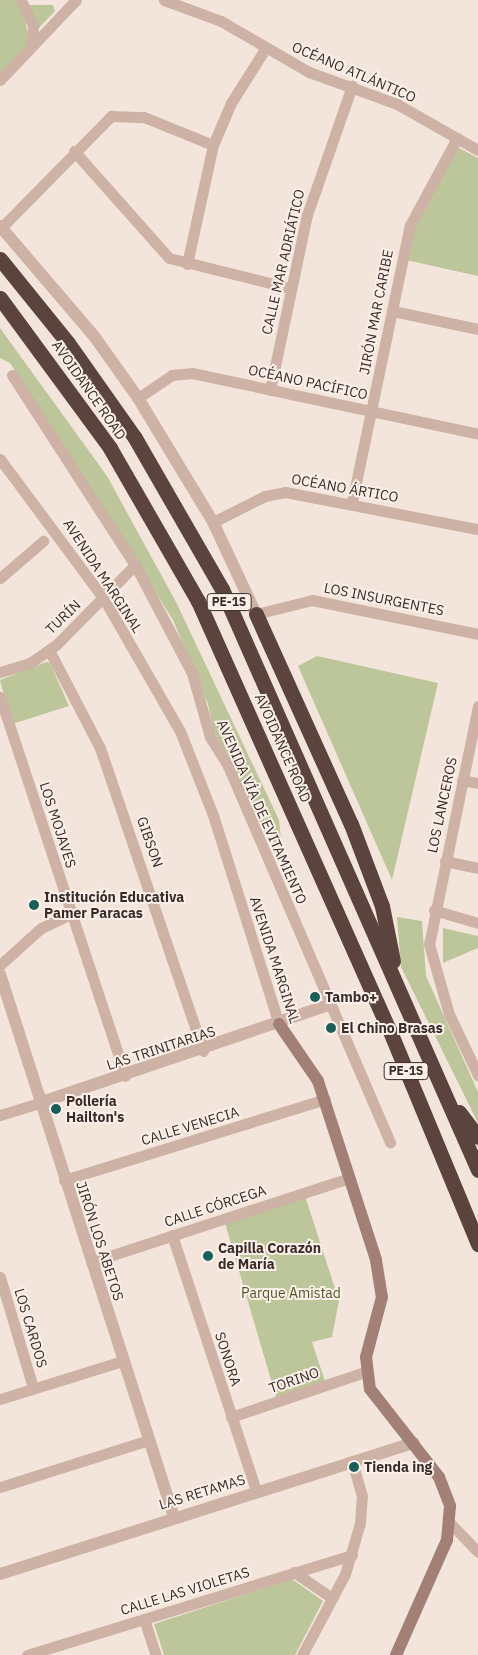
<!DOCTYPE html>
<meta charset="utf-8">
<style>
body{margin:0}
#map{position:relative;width:478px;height:1655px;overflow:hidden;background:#f4e5dc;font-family:"IBM Plex Sans",sans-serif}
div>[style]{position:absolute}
.green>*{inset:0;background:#bdc59a}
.minor>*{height:11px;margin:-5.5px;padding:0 5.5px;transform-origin:5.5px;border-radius:5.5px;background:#ceb2a6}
.tertiary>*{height:12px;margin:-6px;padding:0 6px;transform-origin:6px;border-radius:6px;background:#ceb2a6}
.secondary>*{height:12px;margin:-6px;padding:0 6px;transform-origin:6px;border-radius:6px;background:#a28077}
.motorway>*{height:15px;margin:-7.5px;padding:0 7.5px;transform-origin:7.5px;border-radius:7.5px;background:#5b433e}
.dots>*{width:14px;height:14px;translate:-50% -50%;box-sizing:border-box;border:2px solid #fbf0e9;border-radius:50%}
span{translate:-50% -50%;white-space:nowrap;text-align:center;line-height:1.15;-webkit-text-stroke:4px #fbf0e9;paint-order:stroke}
.shield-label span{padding:1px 4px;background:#fbf0e9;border:1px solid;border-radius:4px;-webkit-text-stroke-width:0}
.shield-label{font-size:12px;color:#392b28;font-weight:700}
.street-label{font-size:14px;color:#392b28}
.poi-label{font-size:14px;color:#392b28;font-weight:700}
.left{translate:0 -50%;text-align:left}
.park-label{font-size:14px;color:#4f5a29}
</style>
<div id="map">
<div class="green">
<i style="clip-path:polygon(0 0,15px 0,22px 7px,30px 42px,0 76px)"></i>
<i style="clip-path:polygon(30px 5px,53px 5px,55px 11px,37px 30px)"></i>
<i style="clip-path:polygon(457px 147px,478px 158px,478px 276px,406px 260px,417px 221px)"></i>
<i style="clip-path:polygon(0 328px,107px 476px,176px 602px,279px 820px,284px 870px,213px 729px,208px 704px,173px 620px,10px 363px,0 358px)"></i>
<i style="clip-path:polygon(317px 656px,438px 683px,392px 880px,298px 666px)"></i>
<i style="clip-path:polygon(46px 662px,50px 663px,69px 706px,12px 724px,0 680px)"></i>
<i style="clip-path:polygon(397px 917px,422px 921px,426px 976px,478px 1092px,478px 1123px,401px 967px)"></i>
<i style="clip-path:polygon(443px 928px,478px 936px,478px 948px,443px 963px)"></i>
<i style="clip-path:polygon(305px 1196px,339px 1301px,332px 1337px,312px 1342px,325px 1381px,276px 1397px,225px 1223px)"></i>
<i style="clip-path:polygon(292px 1579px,323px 1601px,295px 1655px,164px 1655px,154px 1624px)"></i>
</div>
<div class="minor">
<i style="left:21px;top:0;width:29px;rotate:65deg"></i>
<i style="left:33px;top:26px;width:18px;rotate:93deg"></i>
<i style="left:164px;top:0;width:61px;rotate:20.2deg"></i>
<i style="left:221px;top:21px;width:102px;rotate:30.1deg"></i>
<i style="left:309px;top:72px;width:94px;rotate:20deg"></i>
<i style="left:397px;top:104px;width:93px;rotate:29.6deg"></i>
<i style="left:0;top:80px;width:110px;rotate:-46.5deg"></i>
<i style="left:74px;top:151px;width:143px;rotate:48.4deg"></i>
<i style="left:169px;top:258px;width:125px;rotate:13.9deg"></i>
<i style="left:2px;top:227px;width:156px;rotate:-45.5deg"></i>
<i style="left:111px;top:116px;width:33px;rotate:2deg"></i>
<i style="left:144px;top:117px;width:74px;rotate:22.1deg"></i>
<i style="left:187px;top:264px;width:122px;rotate:-77.7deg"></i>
<i style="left:213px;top:145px;width:46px;rotate:-66.8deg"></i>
<i style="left:231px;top:103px;width:64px;rotate:-57.8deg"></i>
<i style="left:393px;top:311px;width:87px;rotate:12deg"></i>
<i style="left:12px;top:375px;width:226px;rotate:57.1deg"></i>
<i style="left:135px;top:565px;width:122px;rotate:62.2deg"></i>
<i style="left:192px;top:673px;width:66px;rotate:74.3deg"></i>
<i style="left:210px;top:737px;width:34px;rotate:58deg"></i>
<i style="left:228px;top:766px;width:410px;rotate:66.7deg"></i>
<i style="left:270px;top:390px;width:179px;rotate:-78.1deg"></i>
<i style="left:307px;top:215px;width:137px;rotate:-70.8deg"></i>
<i style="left:138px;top:398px;width:41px;rotate:-34.1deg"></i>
<i style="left:172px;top:375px;width:20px;rotate:-6deg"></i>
<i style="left:192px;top:373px;width:292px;rotate:12deg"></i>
<i style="left:0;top:459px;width:174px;rotate:53.4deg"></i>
<i style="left:104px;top:599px;width:152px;rotate:60.1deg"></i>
<i style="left:180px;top:731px;width:90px;rotate:68.6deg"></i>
<i style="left:213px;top:815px;width:219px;rotate:72.5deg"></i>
<i style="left:352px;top:502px;width:283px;rotate:-78.2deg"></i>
<i style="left:410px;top:225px;width:99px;rotate:-61.6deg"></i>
<i style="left:213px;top:522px;width:58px;rotate:-26.6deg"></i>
<i style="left:265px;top:496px;width:20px;rotate:-11deg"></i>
<i style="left:285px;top:492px;width:197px;rotate:10.9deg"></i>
<i style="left:0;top:578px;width:57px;rotate:-40.7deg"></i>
<i style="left:256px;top:614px;width:58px;rotate:-14deg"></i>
<i style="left:312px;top:600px;width:169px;rotate:11.6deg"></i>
<i style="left:49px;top:650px;width:110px;rotate:62.5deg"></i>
<i style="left:100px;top:748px;width:320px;rotate:71.2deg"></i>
<i style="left:0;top:672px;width:31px;rotate:-17deg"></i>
<i style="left:30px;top:663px;width:33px;rotate:-35deg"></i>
<i style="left:57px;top:644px;width:111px;rotate:-45.4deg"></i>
<i style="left:0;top:697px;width:399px;rotate:71.7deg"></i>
<i style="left:478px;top:706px;width:243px;rotate:101.6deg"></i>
<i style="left:429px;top:944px;width:73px;rotate:74.1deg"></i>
<i style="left:449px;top:1014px;width:68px;rotate:64.6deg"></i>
<i style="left:462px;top:780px;width:16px;rotate:11deg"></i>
<i style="left:445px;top:861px;width:34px;rotate:12deg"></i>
<i style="left:434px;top:910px;width:46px;rotate:16.5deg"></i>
<i style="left:0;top:965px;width:55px;rotate:-42.1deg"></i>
<i style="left:41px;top:928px;width:33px;rotate:-25deg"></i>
<i style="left:0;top:1115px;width:41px;rotate:-17.1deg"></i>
<i style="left:64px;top:1180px;width:273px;rotate:-17.2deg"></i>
<i style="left:172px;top:1235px;width:269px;rotate:71.8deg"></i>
<i style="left:91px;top:1262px;width:271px;rotate:-18deg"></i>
<i style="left:0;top:1277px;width:116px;rotate:73.4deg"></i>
<i style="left:0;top:1399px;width:129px;rotate:-17.2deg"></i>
<i style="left:231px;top:1417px;width:141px;rotate:-18.6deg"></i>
<i style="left:0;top:1487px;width:156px;rotate:-17.5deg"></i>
<i style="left:450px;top:1523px;width:40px;rotate:46deg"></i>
<i style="left:294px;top:1572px;width:46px;rotate:34.4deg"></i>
<i style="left:144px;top:1619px;width:38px;rotate:72deg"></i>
<i style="left:27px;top:1655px;width:340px;rotate:-17.1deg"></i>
<i style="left:302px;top:1655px;width:92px;rotate:-62deg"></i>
<i style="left:345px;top:1574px;width:53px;rotate:-73.6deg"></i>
<i style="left:360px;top:1523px;width:27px;rotate:-86deg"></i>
<i style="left:362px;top:1496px;width:36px;rotate:-106deg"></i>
</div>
<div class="tertiary">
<i style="left:0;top:226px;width:145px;rotate:49.5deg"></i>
<i style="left:94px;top:336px;width:76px;rotate:54.6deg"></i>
<i style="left:138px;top:398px;width:145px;rotate:58.8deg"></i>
<i style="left:213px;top:522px;width:102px;rotate:64.9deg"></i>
<i style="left:0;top:974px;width:570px;rotate:72.23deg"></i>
<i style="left:39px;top:1103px;width:306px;rotate:-18.7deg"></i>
<i style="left:0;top:1574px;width:434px;rotate:-17.6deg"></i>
</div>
<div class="secondary">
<i style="left:279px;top:1024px;width:69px;rotate:55.6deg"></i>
<i style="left:318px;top:1081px;width:188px;rotate:72deg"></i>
<i style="left:376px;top:1260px;width:37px;rotate:81deg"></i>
<i style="left:382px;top:1297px;width:62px;rotate:104.9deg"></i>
<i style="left:366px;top:1357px;width:32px;rotate:83deg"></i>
<i style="left:370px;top:1389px;width:112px;rotate:51.9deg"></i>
<i style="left:439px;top:1477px;width:31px;rotate:69deg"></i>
<i style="left:450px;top:1506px;width:34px;rotate:95deg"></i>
<i style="left:447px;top:1540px;width:126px;rotate:113.9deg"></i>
</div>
<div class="motorway">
<i style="left:0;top:259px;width:108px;rotate:51deg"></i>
<i style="left:68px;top:343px;width:116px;rotate:54.8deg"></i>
<i style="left:135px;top:438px;width:174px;rotate:60.1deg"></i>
<i style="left:222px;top:589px;width:635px;rotate:66.22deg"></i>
<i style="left:0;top:298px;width:186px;rotate:53.7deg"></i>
<i style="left:110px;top:448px;width:177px;rotate:60.1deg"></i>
<i style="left:198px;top:601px;width:469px;rotate:66deg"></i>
<i style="left:389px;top:1029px;width:233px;rotate:67.5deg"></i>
<i style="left:256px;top:614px;width:230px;rotate:65.7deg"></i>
<i style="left:351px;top:824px;width:88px;rotate:69.3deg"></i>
<i style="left:382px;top:906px;width:56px;rotate:78.7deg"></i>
<i style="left:459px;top:1112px;width:31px;rotate:53deg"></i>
</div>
<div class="dots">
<i style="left:34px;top:905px;background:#195f59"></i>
<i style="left:315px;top:997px;background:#195f59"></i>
<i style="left:331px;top:1028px;background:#195f59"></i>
<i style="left:56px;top:1109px;background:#195f59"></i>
<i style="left:208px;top:1256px;background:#195f59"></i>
<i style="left:354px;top:1467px;background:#195f59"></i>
</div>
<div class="shield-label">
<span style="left:229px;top:602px">PE-1S</span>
<span style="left:406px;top:1071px">PE-1S</span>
</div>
<div class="street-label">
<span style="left:354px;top:72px;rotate:23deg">OCÉANO ATLÁNTICO</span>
<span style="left:283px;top:262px;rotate:-77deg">CALLE MAR ADRIÁTICO</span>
<span style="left:376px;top:312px;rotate:-79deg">JIRÓN MAR CARIBE</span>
<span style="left:308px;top:382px;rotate:12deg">OCÉANO PACÍFICO</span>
<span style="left:89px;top:390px;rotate:55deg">AVOIDANCE ROAD</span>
<span style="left:345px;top:488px;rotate:10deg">OCÉANO ÁRTICO</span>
<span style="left:103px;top:576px;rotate:57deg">AVENIDA MARGINAL</span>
<span style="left:384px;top:599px;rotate:11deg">LOS INSURGENTES</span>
<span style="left:63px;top:617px;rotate:-44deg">TURÍN</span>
<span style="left:283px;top:748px;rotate:66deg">AVOIDANCE ROAD</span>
<span style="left:442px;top:805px;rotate:-78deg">LOS LANCEROS</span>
<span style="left:262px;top:812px;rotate:66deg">AVENIDA VÍA DE EVITAMIENTO</span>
<span style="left:58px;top:825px;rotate:72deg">LOS MOJAVES</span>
<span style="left:150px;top:842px;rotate:71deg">GIBSON</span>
<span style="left:275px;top:960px;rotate:72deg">AVENIDA MARGINAL</span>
<span style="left:161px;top:1048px;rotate:-18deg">LAS TRINITARIAS</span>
<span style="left:190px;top:1126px;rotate:-17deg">CALLE VENECIA</span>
<span style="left:215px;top:1206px;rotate:-18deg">CALLE CÓRCEGA</span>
<span style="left:100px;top:1241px;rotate:72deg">JIRÓN LOS ABETOS</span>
<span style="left:31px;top:1328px;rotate:73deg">LOS CARDOS</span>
<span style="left:228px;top:1359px;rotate:72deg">SONORA</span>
<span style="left:294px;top:1380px;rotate:-19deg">TORINO</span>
<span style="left:202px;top:1492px;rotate:-17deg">LAS RETAMAS</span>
<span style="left:185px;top:1591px;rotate:-17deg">CALLE LAS VIOLETAS</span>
</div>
<div class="poi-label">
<span class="left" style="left:44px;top:905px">Institución Educativa<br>Pamer Paracas</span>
<span class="left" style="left:325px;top:997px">Tambo+</span>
<span class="left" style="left:341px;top:1028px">El Chino Brasas</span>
<span class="left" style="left:66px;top:1109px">Pollería<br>Hailton's</span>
<span class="left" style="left:218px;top:1256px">Capilla Corazón<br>de María</span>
<span class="left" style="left:364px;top:1467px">Tienda ing</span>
</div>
<div class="park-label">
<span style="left:291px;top:1293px">Parque Amistad</span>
</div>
</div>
